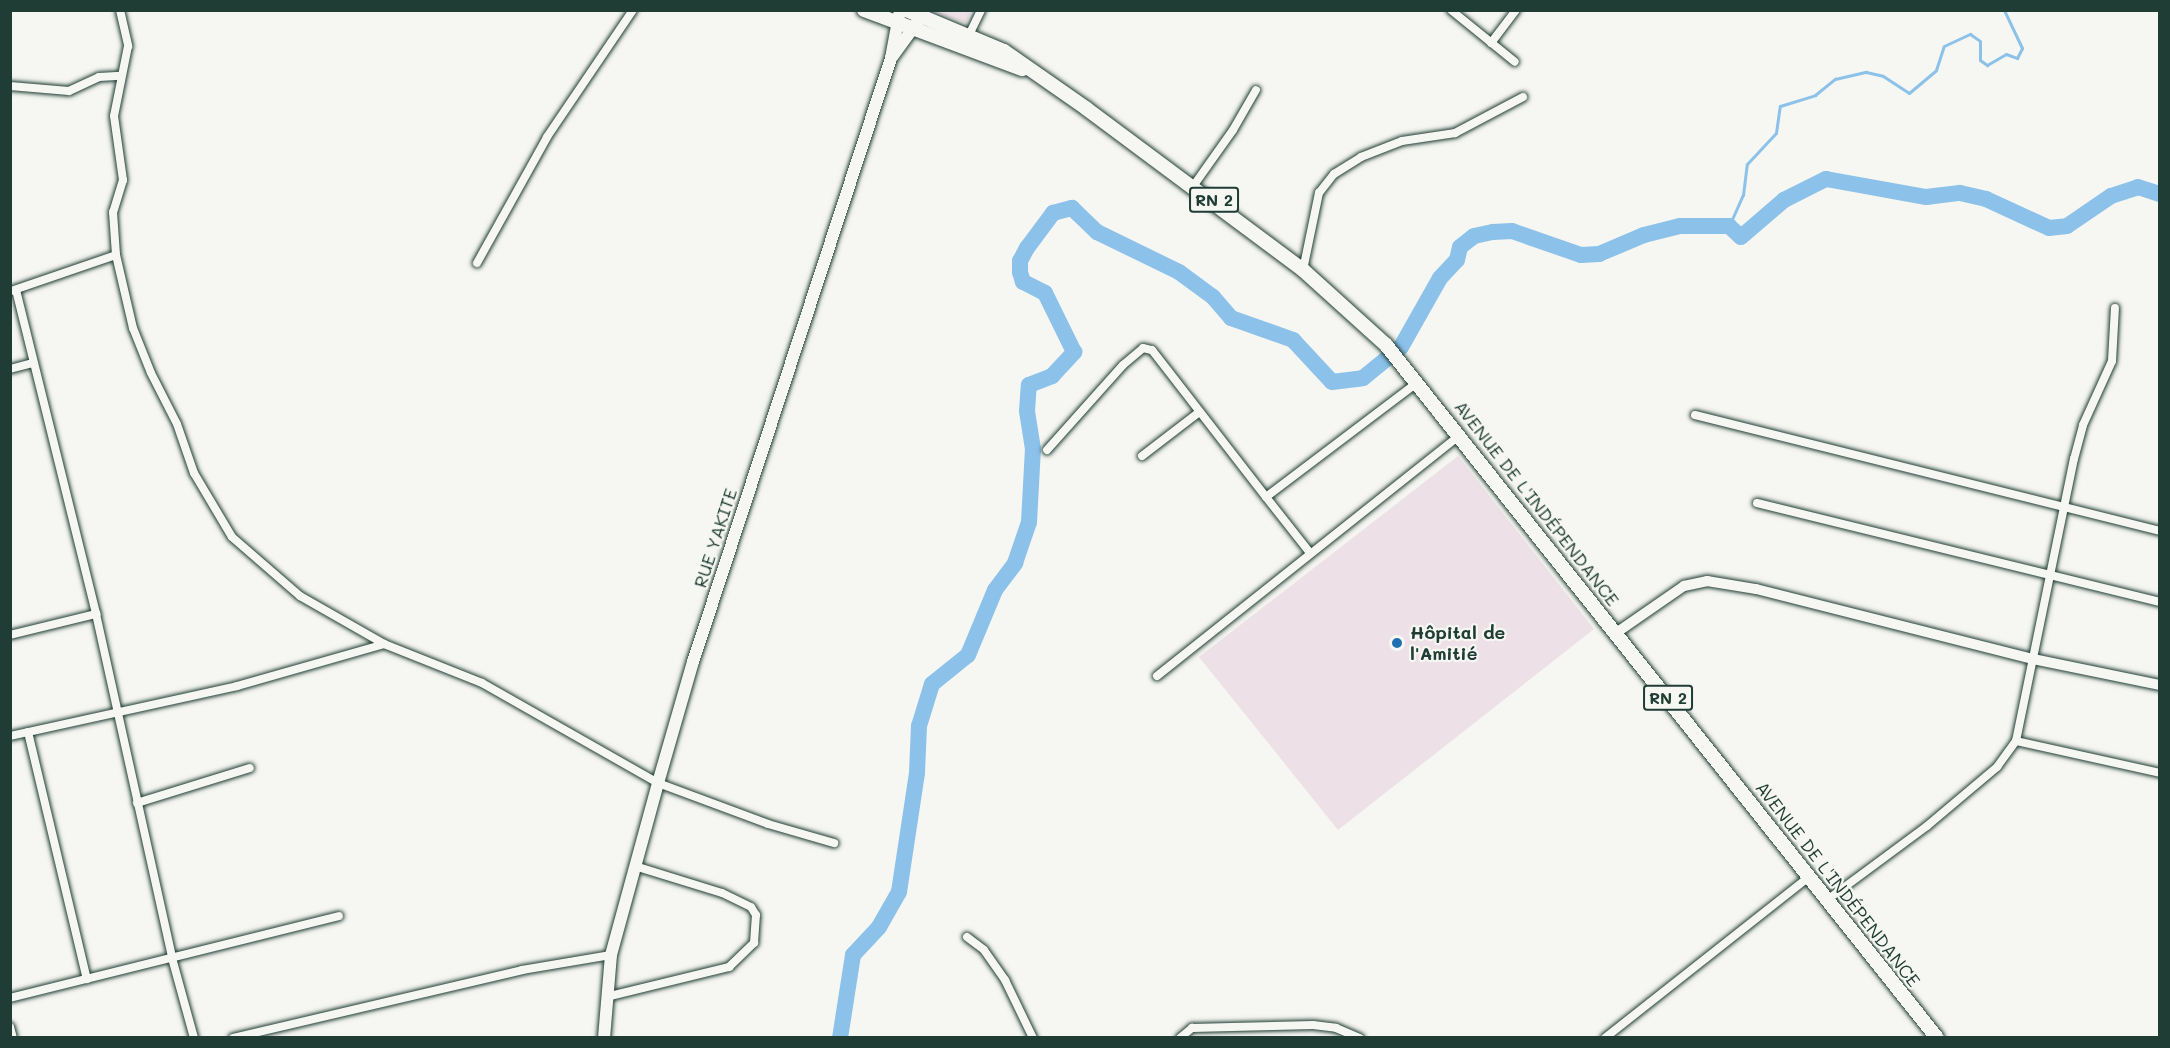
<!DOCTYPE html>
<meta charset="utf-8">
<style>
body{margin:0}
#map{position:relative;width:2170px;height:1048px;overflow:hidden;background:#f6f6f2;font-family:Mali,sans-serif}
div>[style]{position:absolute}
.built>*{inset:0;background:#eee0e7}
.stream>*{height:3px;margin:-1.5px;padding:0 1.5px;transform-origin:1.5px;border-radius:1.5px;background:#8cc2ea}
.river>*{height:16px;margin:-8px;padding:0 8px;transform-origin:8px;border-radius:8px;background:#8cc2ea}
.roads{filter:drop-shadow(0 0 2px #1f3d34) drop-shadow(0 0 2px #1f3d34)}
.minor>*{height:8px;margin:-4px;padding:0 4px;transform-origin:4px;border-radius:4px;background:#f6f6f2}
.tertiary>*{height:10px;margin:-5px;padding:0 5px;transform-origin:5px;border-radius:5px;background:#f6f6f2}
.secondary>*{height:12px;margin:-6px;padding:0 6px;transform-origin:6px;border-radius:6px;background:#f6f6f2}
.primary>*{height:14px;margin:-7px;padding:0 7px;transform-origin:7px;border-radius:7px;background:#f6f6f2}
.dots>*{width:16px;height:16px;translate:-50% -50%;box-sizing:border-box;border:3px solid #f6f6f2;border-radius:50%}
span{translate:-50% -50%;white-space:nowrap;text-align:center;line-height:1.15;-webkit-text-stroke:4.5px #f6f6f2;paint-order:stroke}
.shield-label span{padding:2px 4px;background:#f6f6f2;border:2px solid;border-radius:4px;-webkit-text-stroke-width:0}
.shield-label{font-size:16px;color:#1f3d34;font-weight:700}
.street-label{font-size:18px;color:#1f3d34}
.poi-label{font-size:18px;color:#1f3d34;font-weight:700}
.left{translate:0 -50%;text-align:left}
.frame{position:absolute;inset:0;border:12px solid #1f3d34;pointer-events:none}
</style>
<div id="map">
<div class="built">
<i style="clip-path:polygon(931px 11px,971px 11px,966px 23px)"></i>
<i style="clip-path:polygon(1458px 456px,1594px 629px,1338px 830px,1199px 657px)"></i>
</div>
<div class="stream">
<i style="left:1729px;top:226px;width:34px;rotate:-66deg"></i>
<i style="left:1743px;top:195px;width:31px;rotate:-83deg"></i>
<i style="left:1747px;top:164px;width:42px;rotate:-46.9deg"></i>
<i style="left:1776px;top:133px;width:27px;rotate:-82deg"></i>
<i style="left:1780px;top:106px;width:37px;rotate:-17deg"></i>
<i style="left:1815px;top:95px;width:26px;rotate:-39deg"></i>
<i style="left:1835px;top:79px;width:32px;rotate:-13deg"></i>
<i style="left:1866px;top:72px;width:17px;rotate:13deg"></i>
<i style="left:1883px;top:76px;width:31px;rotate:33deg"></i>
<i style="left:1909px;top:93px;width:35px;rotate:-40deg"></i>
<i style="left:1936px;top:70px;width:25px;rotate:-72deg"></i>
<i style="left:1944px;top:46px;width:29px;rotate:-25deg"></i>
<i style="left:1970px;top:34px;width:12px;rotate:35deg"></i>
<i style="left:1980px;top:41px;width:19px;rotate:90deg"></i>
<i style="left:1980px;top:60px;width:9px;rotate:36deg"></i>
<i style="left:1987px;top:65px;width:22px;rotate:-30deg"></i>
<i style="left:2006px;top:54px;width:12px;rotate:20deg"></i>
<i style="left:2017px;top:58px;width:11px;rotate:-63deg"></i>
<i style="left:2022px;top:48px;width:42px;rotate:-115.3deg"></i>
</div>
<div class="river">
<i style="left:840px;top:1038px;width:84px;rotate:-81.1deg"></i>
<i style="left:853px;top:955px;width:38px;rotate:-47deg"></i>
<i style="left:879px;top:927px;width:40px;rotate:-60.3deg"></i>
<i style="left:899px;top:892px;width:120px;rotate:-81.4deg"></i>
<i style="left:917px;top:773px;width:47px;rotate:-87.6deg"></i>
<i style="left:919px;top:726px;width:44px;rotate:-72.8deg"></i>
<i style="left:932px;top:684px;width:46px;rotate:-38.9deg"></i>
<i style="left:968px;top:655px;width:70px;rotate:-67.4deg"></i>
<i style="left:995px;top:590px;width:34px;rotate:-53deg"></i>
<i style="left:1015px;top:563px;width:43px;rotate:-71.1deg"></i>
<i style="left:1029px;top:522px;width:73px;rotate:-86.9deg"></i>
<i style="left:1033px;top:449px;width:38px;rotate:-99deg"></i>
<i style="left:1027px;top:411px;width:26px;rotate:-86deg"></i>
<i style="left:1029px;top:385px;width:25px;rotate:-21deg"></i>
<i style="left:1052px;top:376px;width:33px;rotate:-47deg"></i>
<i style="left:1074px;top:352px;width:66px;rotate:-116.2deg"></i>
<i style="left:1045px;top:293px;width:25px;rotate:-153deg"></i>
<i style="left:1023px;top:282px;width:10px;rotate:-107deg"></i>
<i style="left:1020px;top:272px;width:11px;rotate:-90deg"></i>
<i style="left:1020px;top:261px;width:15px;rotate:-62deg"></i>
<i style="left:1027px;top:248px;width:44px;rotate:-53.4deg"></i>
<i style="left:1053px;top:213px;width:20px;rotate:-15deg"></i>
<i style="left:1072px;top:208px;width:35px;rotate:44deg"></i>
<i style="left:1097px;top:232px;width:91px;rotate:26deg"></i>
<i style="left:1179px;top:272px;width:42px;rotate:36.3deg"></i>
<i style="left:1213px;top:297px;width:28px;rotate:49deg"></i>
<i style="left:1231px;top:318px;width:66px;rotate:19.5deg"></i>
<i style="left:1293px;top:340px;width:57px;rotate:47.1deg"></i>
<i style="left:1332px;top:382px;width:31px;rotate:-7deg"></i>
<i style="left:1363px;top:378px;width:49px;rotate:-39.2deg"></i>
<i style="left:1401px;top:347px;width:79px;rotate:-60.5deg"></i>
<i style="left:1440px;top:278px;width:25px;rotate:-47deg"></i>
<i style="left:1457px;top:260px;width:13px;rotate:-77deg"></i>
<i style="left:1460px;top:247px;width:18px;rotate:-38deg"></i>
<i style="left:1474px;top:236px;width:19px;rotate:-12deg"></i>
<i style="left:1493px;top:232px;width:19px;rotate:-3deg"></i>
<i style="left:1512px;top:231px;width:73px;rotate:19.2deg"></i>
<i style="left:1581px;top:255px;width:18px;rotate:-3deg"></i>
<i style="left:1599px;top:254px;width:49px;rotate:-22.9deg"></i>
<i style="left:1644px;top:235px;width:37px;rotate:-14deg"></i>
<i style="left:1680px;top:226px;width:49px"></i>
<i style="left:1729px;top:226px;width:16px;rotate:43deg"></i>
<i style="left:1741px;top:237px;width:57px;rotate:-40.7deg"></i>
<i style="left:1784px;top:200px;width:47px;rotate:-26.6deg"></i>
<i style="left:1826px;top:179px;width:102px;rotate:10.2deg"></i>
<i style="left:1926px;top:197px;width:34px;rotate:-7deg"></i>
<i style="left:1960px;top:193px;width:27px;rotate:13deg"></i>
<i style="left:1986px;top:199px;width:69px;rotate:24.7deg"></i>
<i style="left:2049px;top:228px;width:18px;rotate:-6deg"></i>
<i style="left:2067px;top:226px;width:53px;rotate:-34.3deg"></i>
<i style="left:2111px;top:196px;width:28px;rotate:-18deg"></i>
<i style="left:2138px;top:187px;width:23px;rotate:18deg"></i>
</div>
<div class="roads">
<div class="minor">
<i style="left:120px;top:10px;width:37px;rotate:77deg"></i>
<i style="left:128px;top:46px;width:71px;rotate:101.3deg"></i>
<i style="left:114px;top:116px;width:65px;rotate:82deg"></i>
<i style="left:123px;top:180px;width:34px;rotate:107deg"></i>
<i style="left:113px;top:212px;width:43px;rotate:86deg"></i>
<i style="left:116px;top:255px;width:75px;rotate:76.9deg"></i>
<i style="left:133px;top:328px;width:48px;rotate:68.2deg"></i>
<i style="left:151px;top:373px;width:57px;rotate:63deg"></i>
<i style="left:177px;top:424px;width:52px;rotate:70.9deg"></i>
<i style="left:194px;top:473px;width:74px;rotate:59.3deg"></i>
<i style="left:232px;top:537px;width:90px;rotate:40.9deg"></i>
<i style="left:300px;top:596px;width:97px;rotate:29.7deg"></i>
<i style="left:384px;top:644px;width:105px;rotate:21.7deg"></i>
<i style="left:482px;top:683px;width:202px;rotate:29.6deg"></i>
<i style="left:658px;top:783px;width:117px;rotate:20.4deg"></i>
<i style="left:768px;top:824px;width:69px;rotate:16.1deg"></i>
<i style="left:1451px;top:10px;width:82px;rotate:39.1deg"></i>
<i style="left:969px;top:35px;width:28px;rotate:-64deg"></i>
<i style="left:1491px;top:43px;width:41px;rotate:-52.9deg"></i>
<i style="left:10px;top:86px;width:59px;rotate:4.8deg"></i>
<i style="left:69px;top:91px;width:33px;rotate:-25deg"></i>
<i style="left:99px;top:77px;width:22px;rotate:-3deg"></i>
<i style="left:1194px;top:185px;width:67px;rotate:-54.7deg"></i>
<i style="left:1233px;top:130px;width:46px;rotate:-60.1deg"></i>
<i style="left:477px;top:263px;width:144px;rotate:-60.9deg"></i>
<i style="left:547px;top:137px;width:153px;rotate:-55.9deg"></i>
<i style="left:1303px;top:270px;width:79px;rotate:-78.3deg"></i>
<i style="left:1319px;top:193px;width:24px;rotate:-52deg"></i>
<i style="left:1334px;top:174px;width:32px;rotate:-32deg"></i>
<i style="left:1361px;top:157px;width:44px;rotate:-21.3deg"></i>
<i style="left:1402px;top:141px;width:54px;rotate:-8.6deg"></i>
<i style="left:1455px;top:133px;width:77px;rotate:-27.9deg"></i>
<i style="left:16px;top:290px;width:334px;rotate:76.1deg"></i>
<i style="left:96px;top:614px;width:352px;rotate:77.5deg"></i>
<i style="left:172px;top:958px;width:83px;rotate:74.6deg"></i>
<i style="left:11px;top:291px;width:111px;rotate:-18.9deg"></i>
<i style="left:10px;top:369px;width:24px;rotate:-15deg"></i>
<i style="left:1695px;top:415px;width:479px;rotate:14deg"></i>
<i style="left:1047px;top:450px;width:114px;rotate:-48.2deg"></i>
<i style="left:1123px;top:365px;width:26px;rotate:-40deg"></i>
<i style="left:1143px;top:348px;width:9px;rotate:13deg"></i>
<i style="left:1152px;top:350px;width:186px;rotate:52.2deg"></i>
<i style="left:1266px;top:497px;width:191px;rotate:-37.1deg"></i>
<i style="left:1142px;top:456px;width:71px;rotate:-37.5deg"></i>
<i style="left:1266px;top:497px;width:71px;rotate:51.8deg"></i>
<i style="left:1757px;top:503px;width:415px;rotate:13.8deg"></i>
<i style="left:10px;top:635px;width:89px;rotate:-13.7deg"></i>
<i style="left:1157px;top:676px;width:387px;rotate:-38.5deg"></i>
<i style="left:28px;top:732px;width:254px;rotate:76.6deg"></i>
<i style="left:10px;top:736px;width:232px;rotate:-12.4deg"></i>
<i style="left:237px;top:686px;width:153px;rotate:-15.9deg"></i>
<i style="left:2016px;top:741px;width:148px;rotate:12.5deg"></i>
<i style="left:137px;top:803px;width:118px;rotate:-17.2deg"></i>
<i style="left:1827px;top:900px;width:124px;rotate:-36.5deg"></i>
<i style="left:1927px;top:826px;width:92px;rotate:-40.1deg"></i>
<i style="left:1997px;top:767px;width:32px;rotate:-54deg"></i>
<i style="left:2016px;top:741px;width:288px;rotate:-78.4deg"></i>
<i style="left:2074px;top:459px;width:35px;rotate:-75deg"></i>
<i style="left:2083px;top:425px;width:70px;rotate:-65.6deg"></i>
<i style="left:2112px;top:361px;width:53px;rotate:-86.8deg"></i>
<i style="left:967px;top:937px;width:21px;rotate:37deg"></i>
<i style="left:984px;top:950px;width:37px;rotate:55deg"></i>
<i style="left:1005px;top:980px;width:64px;rotate:64.2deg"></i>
<i style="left:606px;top:997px;width:127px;rotate:-13.7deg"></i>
<i style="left:729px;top:967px;width:35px;rotate:-44deg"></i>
<i style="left:754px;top:943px;width:28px;rotate:-86deg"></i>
<i style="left:756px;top:915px;width:9px;rotate:-122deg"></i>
<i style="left:751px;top:907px;width:32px;rotate:-154deg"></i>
<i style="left:722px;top:893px;width:91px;rotate:-162.8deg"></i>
<i style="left:10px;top:998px;width:339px;rotate:-14deg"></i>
<i style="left:10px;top:1027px;width:11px;rotate:75deg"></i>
<i style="left:233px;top:1038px;width:297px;rotate:-13.2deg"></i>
<i style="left:522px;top:970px;width:90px;rotate:-9.6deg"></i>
<i style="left:1180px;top:1038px;width:16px;rotate:-40deg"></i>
<i style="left:1192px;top:1028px;width:121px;rotate:-1.4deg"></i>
<i style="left:1313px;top:1025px;width:23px;rotate:7deg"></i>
<i style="left:1336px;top:1028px;width:26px;rotate:23deg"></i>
<i style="left:1605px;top:1038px;width:260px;rotate:-38.3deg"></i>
</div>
<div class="tertiary">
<i style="left:1616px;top:633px;width:83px;rotate:-34.7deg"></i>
<i style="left:1684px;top:586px;width:24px;rotate:-12deg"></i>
<i style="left:1707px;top:581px;width:50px;rotate:9.3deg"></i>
<i style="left:1756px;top:589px;width:286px;rotate:14.2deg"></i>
<i style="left:2033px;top:659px;width:130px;rotate:11.6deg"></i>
</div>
<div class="secondary">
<i style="left:892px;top:57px;width:46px;rotate:-53.9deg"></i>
<i style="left:604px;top:1038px;width:83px;rotate:-85.2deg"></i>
<i style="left:611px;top:955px;width:178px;rotate:-74.7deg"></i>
<i style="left:658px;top:783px;width:126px;rotate:-73.9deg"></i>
<i style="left:693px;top:662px;width:636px;rotate:-71.85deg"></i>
<i style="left:891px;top:58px;width:49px;rotate:-79.4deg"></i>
</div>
<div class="primary">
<i style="left:864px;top:10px;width:169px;rotate:20.5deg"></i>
<i style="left:906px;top:10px;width:106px;rotate:22.7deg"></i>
<i style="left:1004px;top:51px;width:101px;rotate:34.9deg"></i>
<i style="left:1087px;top:109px;width:269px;rotate:36.7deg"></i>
<i style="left:1303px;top:270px;width:112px;rotate:42.1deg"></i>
<i style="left:1386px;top:345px;width:885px;rotate:51.51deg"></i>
</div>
</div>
<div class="dots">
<i style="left:1397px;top:643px;background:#1f6fb2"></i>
</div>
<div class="shield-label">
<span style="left:1214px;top:200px">RN 2</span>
<span style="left:1668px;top:698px">RN 2</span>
</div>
<div class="street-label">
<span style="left:1537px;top:503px;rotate:52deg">AVENUE DE L'INDÉPENDANCE</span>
<span style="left:715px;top:538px;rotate:-72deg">RUE YAKITE</span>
<span style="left:1838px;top:884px;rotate:52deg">AVENUE DE L'INDÉPENDANCE</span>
</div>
<div class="poi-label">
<span class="left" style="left:1410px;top:643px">Hôpital de<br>l'Amitié</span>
</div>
<div class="frame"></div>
</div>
